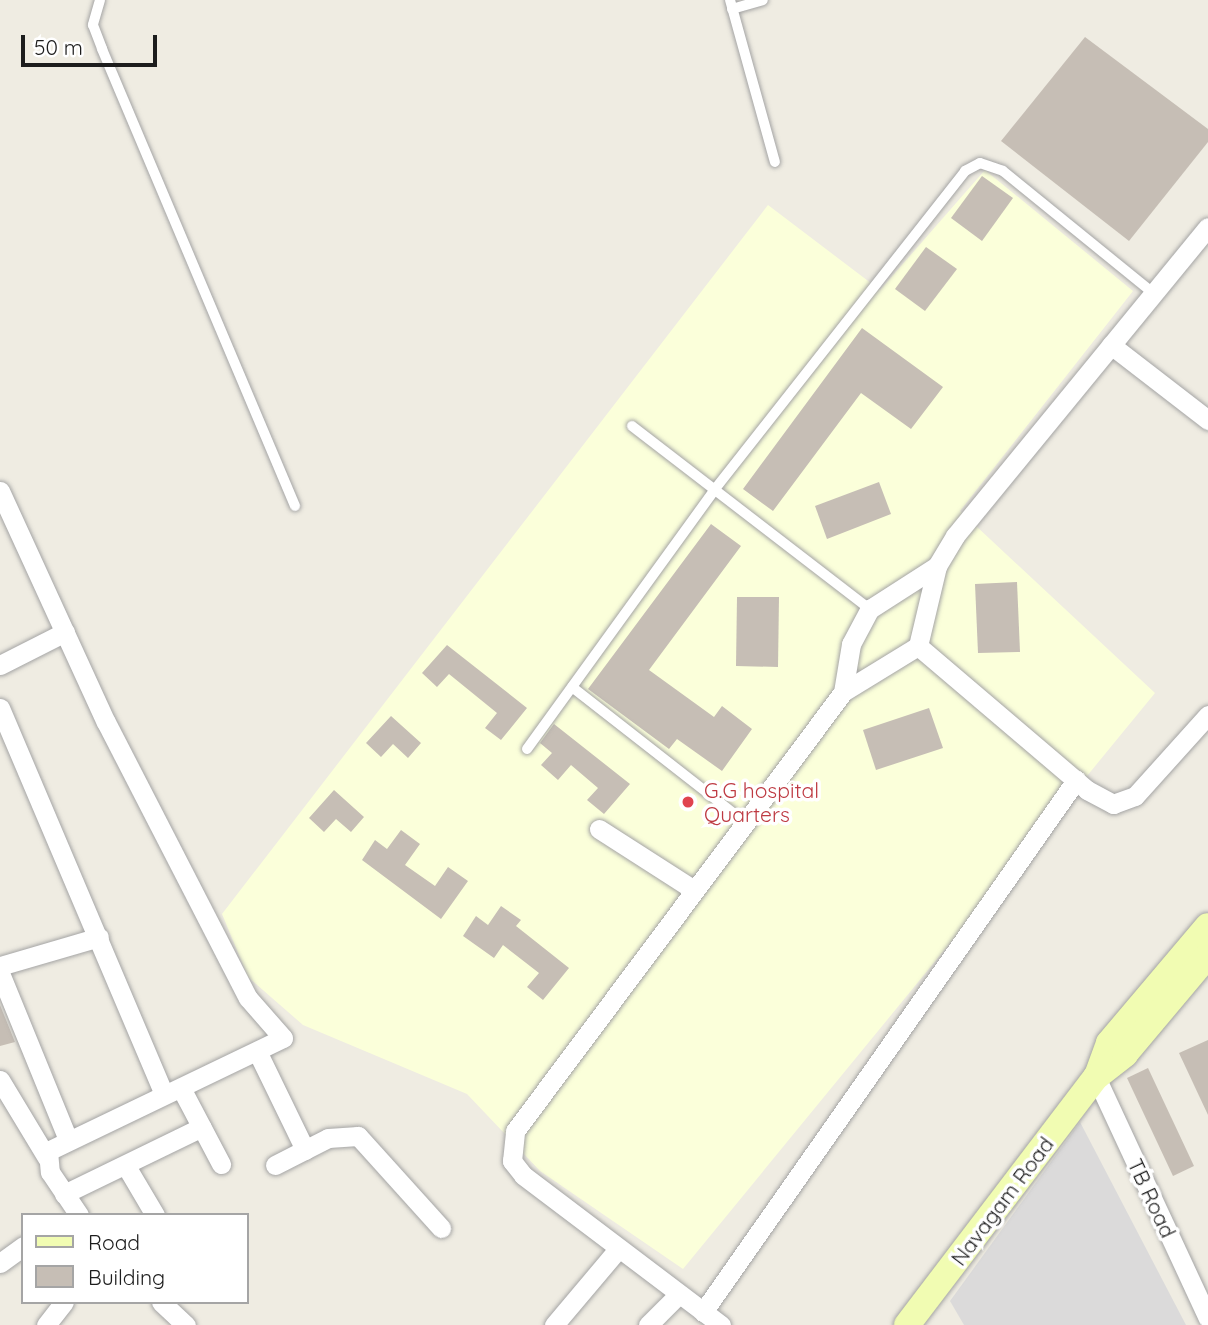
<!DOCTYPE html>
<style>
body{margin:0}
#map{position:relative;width:1208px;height:1325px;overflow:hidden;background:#efece2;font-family:Quicksand,sans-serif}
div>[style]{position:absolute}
.residential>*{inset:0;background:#dbdada}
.education>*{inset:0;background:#fbffda}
.building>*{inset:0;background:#c6beb5}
.roads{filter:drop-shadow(0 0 2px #a4a4a4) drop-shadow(0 0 2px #a4a4a4)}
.lane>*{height:10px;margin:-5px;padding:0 5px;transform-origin:5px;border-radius:5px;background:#fff}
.street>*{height:19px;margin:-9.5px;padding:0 9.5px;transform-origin:9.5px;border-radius:9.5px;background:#fff}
.secondary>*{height:26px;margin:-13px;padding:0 13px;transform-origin:13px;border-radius:13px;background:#f1fcb2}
.dots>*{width:19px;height:19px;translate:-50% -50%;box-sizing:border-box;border:4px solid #fff;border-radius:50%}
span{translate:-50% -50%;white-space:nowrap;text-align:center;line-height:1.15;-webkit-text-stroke:7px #fff;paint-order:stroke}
.health-label{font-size:21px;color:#be3a42}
.left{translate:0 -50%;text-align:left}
.street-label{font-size:21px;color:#1d1d1d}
.legend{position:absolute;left:21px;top:1213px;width:228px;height:91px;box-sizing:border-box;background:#fff;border:2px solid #a5a5a5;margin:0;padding:9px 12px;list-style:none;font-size:21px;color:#1d1d1d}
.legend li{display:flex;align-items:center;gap:14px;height:35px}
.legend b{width:35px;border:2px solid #a5a5a5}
.scale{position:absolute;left:21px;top:35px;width:136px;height:32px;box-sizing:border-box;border:4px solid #1d1d1d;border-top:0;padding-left:9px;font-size:21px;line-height:24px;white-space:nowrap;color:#1d1d1d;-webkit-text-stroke:5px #fff;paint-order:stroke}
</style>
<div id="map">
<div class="residential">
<i style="clip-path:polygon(1080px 1122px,1186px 1325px,964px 1325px,950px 1301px)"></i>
</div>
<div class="education">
<i style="clip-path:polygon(985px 170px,1133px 291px,960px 511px,1155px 693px,683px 1269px,540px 1171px,467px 1094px,303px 1025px,248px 977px,222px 914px,768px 205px,880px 290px)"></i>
</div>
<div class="building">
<i style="clip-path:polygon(1085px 37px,1208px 129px,1208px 142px,1129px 241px,1001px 141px)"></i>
<i style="clip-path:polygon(982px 176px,1013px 198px,982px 241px,951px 218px)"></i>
<i style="clip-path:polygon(926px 247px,957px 269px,925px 311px,895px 289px)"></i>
<i style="clip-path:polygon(862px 328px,943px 387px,911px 429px,861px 393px,773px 511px,743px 489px)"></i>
<i style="clip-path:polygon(879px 482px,891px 514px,827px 539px,815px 506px)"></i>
<i style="clip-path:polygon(711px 524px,741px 546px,649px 670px,714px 717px,722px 706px,752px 729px,722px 771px,677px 739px,669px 749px,588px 689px)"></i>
<i style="clip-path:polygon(1017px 582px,1020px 652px,978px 653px,975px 584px)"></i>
<i style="clip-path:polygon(737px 597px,779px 597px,778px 667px,736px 666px)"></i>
<i style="clip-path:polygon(447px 645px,527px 708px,501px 740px,485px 728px,497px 713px,449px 674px,437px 687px,422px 673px)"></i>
<i style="clip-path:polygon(929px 708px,943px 748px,876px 770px,863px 730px)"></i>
<i style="clip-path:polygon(391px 716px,421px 743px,408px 758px,393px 744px,381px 757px,366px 743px)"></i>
<i style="clip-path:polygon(554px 724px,630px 784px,604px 814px,587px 800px,598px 788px,571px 765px,558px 780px,541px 765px,552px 753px,540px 743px)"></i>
<i style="clip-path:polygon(334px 790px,364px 817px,351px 832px,336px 819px,324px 832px,309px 818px)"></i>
<i style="clip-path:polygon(401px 830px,420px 844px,405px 865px,435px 886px,448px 867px,468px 881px,441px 919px,362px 860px,375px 840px,387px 849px)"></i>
<i style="clip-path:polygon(501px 906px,521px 920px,516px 926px,569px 968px,543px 1000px,527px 987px,539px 973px,503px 945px,494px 958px,463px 936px,476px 916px,488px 925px)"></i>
<i style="clip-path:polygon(0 1005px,15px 1042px,0 1046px)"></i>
<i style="clip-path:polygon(1208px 1040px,1208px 1115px,1179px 1053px)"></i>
<i style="clip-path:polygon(1148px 1068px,1194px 1166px,1173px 1176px,1127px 1078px)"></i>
</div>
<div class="roads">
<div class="lane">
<i style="left:100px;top:0;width:26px;rotate:106deg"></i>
<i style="left:93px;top:25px;width:26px;rotate:69deg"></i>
<i style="left:102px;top:49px;width:496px;rotate:67.1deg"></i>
<i style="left:730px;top:0;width:168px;rotate:74.5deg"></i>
<i style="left:732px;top:9px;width:32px;rotate:-16deg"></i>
<i style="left:632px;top:426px;width:300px;rotate:37.6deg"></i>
<i style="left:572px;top:687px;width:219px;rotate:38deg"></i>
<i style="left:527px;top:749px;width:321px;rotate:-54.1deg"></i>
<i style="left:715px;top:489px;width:405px;rotate:-51.8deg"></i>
<i style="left:965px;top:171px;width:17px;rotate:-28deg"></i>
<i style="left:980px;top:163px;width:24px;rotate:19deg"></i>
<i style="left:1003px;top:171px;width:193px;rotate:39.1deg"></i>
</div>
<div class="street">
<i style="left:1111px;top:345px;width:123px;rotate:37.7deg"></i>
<i style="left:0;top:491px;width:254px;rotate:65.4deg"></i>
<i style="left:106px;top:722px;width:310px;rotate:62.8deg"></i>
<i style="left:248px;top:998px;width:53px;rotate:48.8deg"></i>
<i style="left:283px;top:1038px;width:261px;rotate:154.3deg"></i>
<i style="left:48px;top:1151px;width:21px;rotate:85deg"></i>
<i style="left:50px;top:1172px;width:52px;rotate:56deg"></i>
<i style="left:918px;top:646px;width:222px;rotate:40.4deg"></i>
<i style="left:1087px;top:790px;width:30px;rotate:28deg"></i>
<i style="left:1113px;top:804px;width:23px;rotate:-20deg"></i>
<i style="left:1135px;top:796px;width:109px;rotate:-48deg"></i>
<i style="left:0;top:665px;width:73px;rotate:-26.9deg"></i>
<i style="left:843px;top:692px;width:49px;rotate:-80.5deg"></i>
<i style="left:851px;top:644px;width:40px;rotate:-62deg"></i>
<i style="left:870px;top:609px;width:80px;rotate:-32.7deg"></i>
<i style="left:0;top:708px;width:420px;rotate:67deg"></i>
<i style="left:599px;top:829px;width:113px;rotate:32.7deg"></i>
<i style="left:0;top:966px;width:103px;rotate:-16.3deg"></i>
<i style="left:0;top:973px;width:177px;rotate:67.8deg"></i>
<i style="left:257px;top:1051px;width:110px;rotate:64.1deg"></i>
<i style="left:1096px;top:1077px;width:266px;rotate:65.1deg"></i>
<i style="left:0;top:1080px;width:91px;rotate:58.9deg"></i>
<i style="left:181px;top:1088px;width:86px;rotate:62.2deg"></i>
<i style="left:275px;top:1165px;width:59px;rotate:-27deg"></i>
<i style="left:328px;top:1138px;width:30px;rotate:-4deg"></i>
<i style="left:358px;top:1136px;width:124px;rotate:47.9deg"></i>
<i style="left:126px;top:1166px;width:57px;rotate:59.4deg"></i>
<i style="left:64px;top:1194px;width:153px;rotate:-25.9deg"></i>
<i style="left:0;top:1263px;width:29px;rotate:-36deg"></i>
<i style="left:161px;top:1302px;width:34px;rotate:43deg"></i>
<i style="left:703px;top:1312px;width:650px;rotate:-54.96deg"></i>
<i style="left:46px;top:1325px;width:29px;rotate:-52deg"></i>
<i style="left:554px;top:1325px;width:99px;rotate:-49.9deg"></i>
<i style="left:648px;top:1325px;width:44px;rotate:-45deg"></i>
<i style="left:721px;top:1325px;width:248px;rotate:-142.9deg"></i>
<i style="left:523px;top:1175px;width:18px;rotate:-128deg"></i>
<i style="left:512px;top:1161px;width:30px;rotate:-84deg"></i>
<i style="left:515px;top:1131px;width:548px;rotate:-53.23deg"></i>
<i style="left:843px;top:692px;width:88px;rotate:-31.5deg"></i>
<i style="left:918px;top:646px;width:82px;rotate:-76.6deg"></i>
<i style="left:937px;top:566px;width:35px;rotate:-59deg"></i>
<i style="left:955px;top:536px;width:399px;rotate:-50.7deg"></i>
</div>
<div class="secondary">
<i style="left:1097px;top:1076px;width:35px;rotate:-70deg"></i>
<i style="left:1109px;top:1043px;width:153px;rotate:-49.8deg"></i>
<i style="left:907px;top:1325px;width:312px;rotate:-52.7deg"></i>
<i style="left:1096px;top:1077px;width:37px;rotate:-38deg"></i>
<i style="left:1125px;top:1054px;width:129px;rotate:-50deg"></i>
</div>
</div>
<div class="dots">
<i style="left:688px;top:802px;background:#e0444e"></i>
</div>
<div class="health-label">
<span class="left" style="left:704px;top:802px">G.G hospital<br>Quarters</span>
</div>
<div class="street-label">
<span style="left:1152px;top:1198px;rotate:65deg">TB Road</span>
<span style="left:1002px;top:1201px;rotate:-53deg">Navagam Road</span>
</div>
<ul class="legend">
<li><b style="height:9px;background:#f1fcb2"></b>Road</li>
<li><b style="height:19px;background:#c6beb5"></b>Building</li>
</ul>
<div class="scale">50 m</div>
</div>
